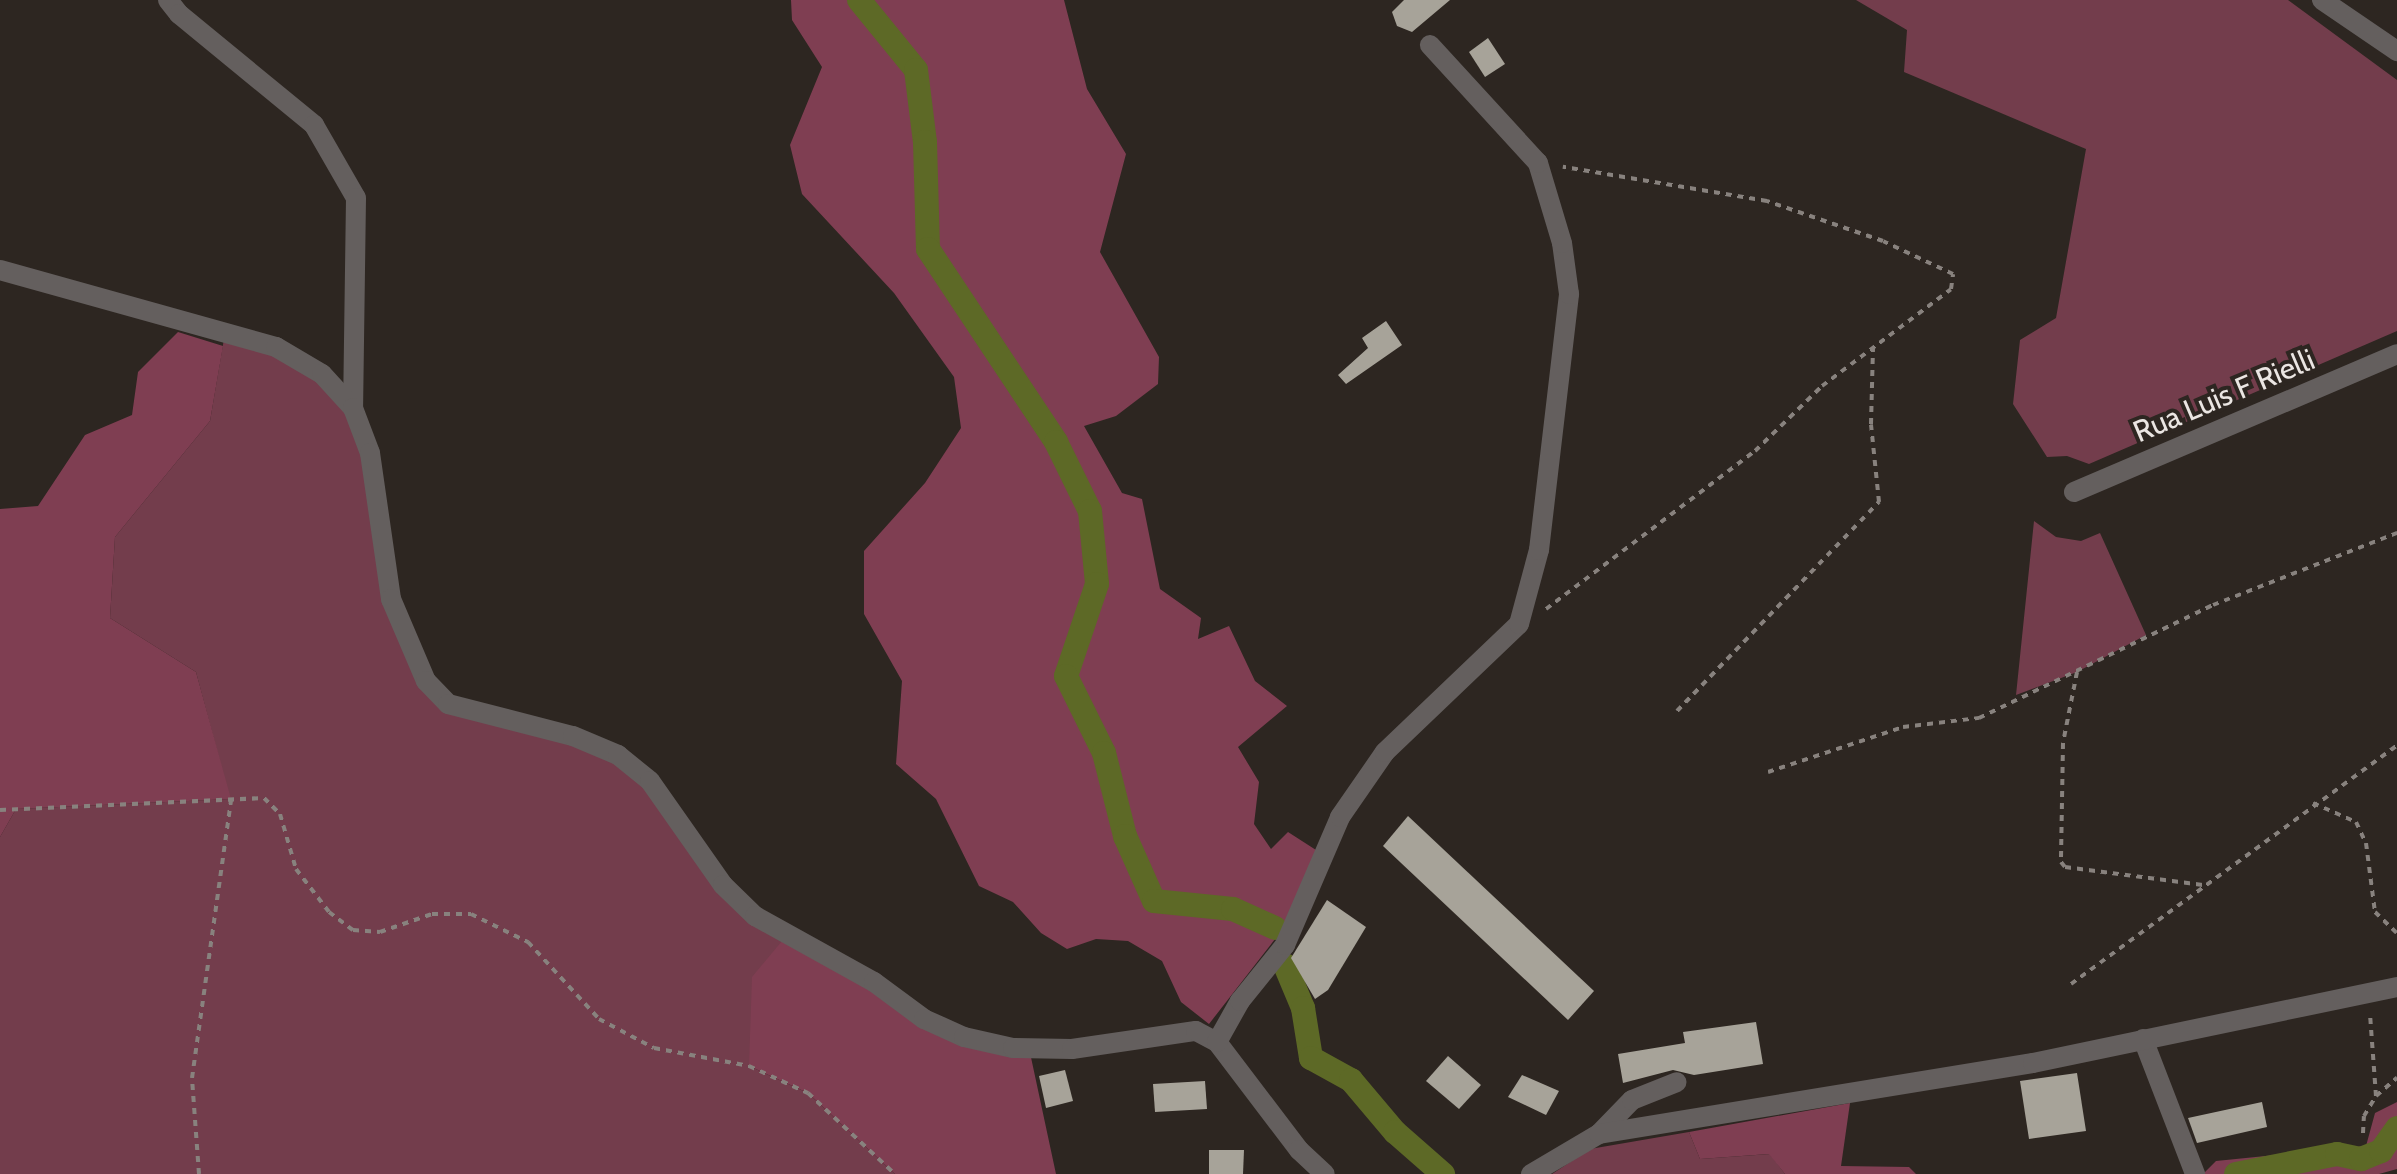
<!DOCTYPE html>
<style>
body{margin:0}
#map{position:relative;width:2397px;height:1174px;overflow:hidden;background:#2d2621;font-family:Cabin,sans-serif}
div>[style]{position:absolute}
.green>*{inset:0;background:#733d4c}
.forest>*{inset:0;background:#7f3e52}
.canal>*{height:24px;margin:-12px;padding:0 12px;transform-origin:12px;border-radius:12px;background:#5d6926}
.building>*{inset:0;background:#a7a399}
.path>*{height:4px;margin-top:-2px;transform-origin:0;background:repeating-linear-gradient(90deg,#88827e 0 6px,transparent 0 12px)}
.minor>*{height:20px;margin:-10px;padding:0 10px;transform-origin:10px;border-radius:10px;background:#645f5e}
span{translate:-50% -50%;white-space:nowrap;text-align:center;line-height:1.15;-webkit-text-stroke:8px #2d2621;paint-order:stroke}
.street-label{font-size:30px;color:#ebe6e3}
</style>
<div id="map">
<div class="green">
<i style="clip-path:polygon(1856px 0,2288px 0,2397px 80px,2397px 331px,2089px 464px,2067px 456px,2047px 457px,2013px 404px,2020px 340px,2056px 318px,2086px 149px,1904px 72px,1907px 30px)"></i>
<i style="clip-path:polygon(225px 333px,276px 347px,353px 408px,391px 599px,448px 704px,618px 755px,723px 885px,787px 935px,749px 1066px,808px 1093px,895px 1174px,0 1174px,0 837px,16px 809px,230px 799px,196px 672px,110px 618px,115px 537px,210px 421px)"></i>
<i style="clip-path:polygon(2034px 521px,2056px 537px,2081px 541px,2100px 533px,2146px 635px,2077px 672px,2016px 695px)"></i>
<i style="clip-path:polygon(1689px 1132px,1700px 1159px,1770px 1154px,1785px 1174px,1552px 1174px,1590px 1149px)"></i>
</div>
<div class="forest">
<i style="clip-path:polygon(791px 0,1064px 0,1087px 89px,1126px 154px,1100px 252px,1159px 357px,1158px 384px,1116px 416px,1084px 426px,1122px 493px,1142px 499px,1160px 589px,1201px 618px,1198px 639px,1229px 626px,1255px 681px,1287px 706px,1238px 747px,1259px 782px,1254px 824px,1271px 849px,1288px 832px,1316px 850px,1289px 921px,1209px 1024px,1181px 1002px,1162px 961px,1128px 941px,1096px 939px,1067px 949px,1041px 933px,1013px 902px,979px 886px,936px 799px,896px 764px,902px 681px,864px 614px,864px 551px,925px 483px,961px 428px,954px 377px,894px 293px,802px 194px,790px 145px,822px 67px,792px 20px)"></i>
<i style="clip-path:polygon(178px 332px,223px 346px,210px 421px,115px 537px,110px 618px,196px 672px,231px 799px,16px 809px,0 837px,0 509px,38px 506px,85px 435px,132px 415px,138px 372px)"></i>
<i style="clip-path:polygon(787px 935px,924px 1019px,1029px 1048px,1056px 1174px,895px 1174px,808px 1093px,749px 1066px,752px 977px)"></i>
<i style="clip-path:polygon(2397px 1102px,2397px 1169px,2379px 1174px,2203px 1174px,2216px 1161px,2366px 1146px,2375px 1113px)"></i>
<i style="clip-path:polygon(1850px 1103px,1841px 1166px,1909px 1167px,1916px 1174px,1785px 1174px,1769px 1154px,1700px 1159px,1689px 1132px)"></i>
</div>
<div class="canal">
<i style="left:859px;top:0;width:90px;rotate:50.8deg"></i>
<i style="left:916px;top:70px;width:73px;rotate:82.9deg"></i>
<i style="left:925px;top:142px;width:107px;rotate:88.4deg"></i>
<i style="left:928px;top:249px;width:232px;rotate:56.4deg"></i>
<i style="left:1056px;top:442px;width:77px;rotate:63.8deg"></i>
<i style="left:1090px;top:511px;width:73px;rotate:84.5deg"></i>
<i style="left:1097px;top:584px;width:97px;rotate:108.6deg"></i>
<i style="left:1066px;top:676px;width:86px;rotate:63.7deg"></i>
<i style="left:1104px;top:753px;width:86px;rotate:75.8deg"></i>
<i style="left:1125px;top:836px;width:71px;rotate:66deg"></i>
<i style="left:1154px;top:901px;width:79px;rotate:5.8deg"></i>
<i style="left:1233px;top:909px;width:46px;rotate:24.3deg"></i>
<i style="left:1285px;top:965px;width:47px;rotate:67.3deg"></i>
<i style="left:1303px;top:1008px;width:51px;rotate:80.9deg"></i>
<i style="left:1311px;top:1058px;width:46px;rotate:28.8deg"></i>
<i style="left:1351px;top:1080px;width:68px;rotate:49.8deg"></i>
<i style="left:1395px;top:1132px;width:64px;rotate:41.2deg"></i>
<i style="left:2236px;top:1174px;width:103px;rotate:-11.2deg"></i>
<i style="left:2337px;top:1154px;width:25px;rotate:12deg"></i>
<i style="left:2361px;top:1159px;width:22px;rotate:-22deg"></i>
<i style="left:2381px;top:1151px;width:28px;rotate:-55deg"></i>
</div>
<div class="building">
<i style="clip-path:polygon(1404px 0,1450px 0,1412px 32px,1397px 26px,1392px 12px)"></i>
<i style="clip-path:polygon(1488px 38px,1505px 64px,1485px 77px,1469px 52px)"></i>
<i style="clip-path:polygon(1386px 321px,1402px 345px,1346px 384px,1338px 375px,1368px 348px,1362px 338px)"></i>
<i style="clip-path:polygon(1408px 816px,1594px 991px,1568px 1020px,1383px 846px)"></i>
<i style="clip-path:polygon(1327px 900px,1366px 927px,1328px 990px,1315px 999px,1291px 958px)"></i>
<i style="clip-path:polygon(1756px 1022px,1763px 1064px,1694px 1075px,1673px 1070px,1623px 1083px,1618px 1054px,1685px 1043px,1683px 1032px)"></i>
<i style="clip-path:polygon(1448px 1056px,1481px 1085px,1459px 1109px,1426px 1081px)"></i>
<i style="clip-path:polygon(1065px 1070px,1073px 1101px,1046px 1108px,1039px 1076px)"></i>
<i style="clip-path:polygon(2077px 1073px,2086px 1131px,2029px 1139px,2020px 1081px)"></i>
<i style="clip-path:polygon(1522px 1075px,1559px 1091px,1546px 1115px,1508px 1097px)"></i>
<i style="clip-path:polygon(1205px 1081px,1207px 1109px,1155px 1112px,1153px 1084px)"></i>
<i style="clip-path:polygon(2262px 1102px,2267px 1127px,2197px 1143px,2188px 1118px)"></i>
<i style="clip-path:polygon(1209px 1150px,1244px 1150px,1243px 1174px,1209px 1174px)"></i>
</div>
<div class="path">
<i style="left:1546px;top:609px;width:262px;rotate:-37.1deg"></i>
<i style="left:1755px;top:451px;width:93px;rotate:-44.1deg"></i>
<i style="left:1822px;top:386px;width:161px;rotate:-36.9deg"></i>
<i style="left:1951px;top:289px;width:15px;rotate:-82deg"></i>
<i style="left:1953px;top:274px;width:77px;rotate:-154.8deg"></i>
<i style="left:1883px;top:241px;width:123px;rotate:-161deg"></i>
<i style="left:1767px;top:201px;width:207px;rotate:-170.5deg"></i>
<i style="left:2077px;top:672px;width:72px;rotate:101.2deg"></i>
<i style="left:2063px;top:743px;width:119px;rotate:91deg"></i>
<i style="left:2061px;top:862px;width:6px;rotate:51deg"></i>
<i style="left:2065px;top:867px;width:139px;rotate:7.4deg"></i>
<i style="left:1677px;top:711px;width:291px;rotate:-46deg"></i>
<i style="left:1879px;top:502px;width:78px;rotate:-95.9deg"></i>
<i style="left:1871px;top:424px;width:76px;rotate:-88.5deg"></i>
<i style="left:1768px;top:772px;width:142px;rotate:-18.4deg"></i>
<i style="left:1903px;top:727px;width:77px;rotate:-6.8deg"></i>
<i style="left:1979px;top:718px;width:260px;rotate:-25.8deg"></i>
<i style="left:2213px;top:605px;width:198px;rotate:-21.4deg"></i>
<i style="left:2313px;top:803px;width:47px;rotate:23.8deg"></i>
<i style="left:2356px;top:822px;width:23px;rotate:65deg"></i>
<i style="left:2366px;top:843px;width:70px;rotate:82.6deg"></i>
<i style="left:2375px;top:912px;width:30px;rotate:44deg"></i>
<i style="left:0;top:810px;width:264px;rotate:-2.6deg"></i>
<i style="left:264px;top:798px;width:23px;rotate:45deg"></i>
<i style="left:280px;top:814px;width:57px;rotate:73.8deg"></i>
<i style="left:296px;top:869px;width:54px;rotate:52.5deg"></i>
<i style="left:329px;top:912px;width:30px;rotate:37deg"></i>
<i style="left:353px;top:930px;width:27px;rotate:4deg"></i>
<i style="left:380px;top:932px;width:55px;rotate:-19.1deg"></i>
<i style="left:432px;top:914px;width:39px"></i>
<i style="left:471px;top:914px;width:64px;rotate:26.2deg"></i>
<i style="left:528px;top:942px;width:105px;rotate:47.3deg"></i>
<i style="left:599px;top:1019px;width:62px;rotate:27.8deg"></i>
<i style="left:654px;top:1048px;width:97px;rotate:10.7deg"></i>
<i style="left:749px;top:1066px;width:65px;rotate:24.6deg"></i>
<i style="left:808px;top:1093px;width:119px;rotate:43deg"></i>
<i style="left:2071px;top:984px;width:404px;rotate:-36.2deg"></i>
<i style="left:2376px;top:1096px;width:28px;rotate:-41deg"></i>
<i style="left:2363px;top:1133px;width:17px;rotate:-87deg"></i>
<i style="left:2364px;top:1116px;width:23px;rotate:-59deg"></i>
<i style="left:2376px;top:1096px;width:82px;rotate:-94.2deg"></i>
<i style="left:199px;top:1174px;width:96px;rotate:-94.2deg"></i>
<i style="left:192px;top:1078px;width:281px;rotate:-82deg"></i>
</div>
<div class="minor">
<i style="left:168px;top:0;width:18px;rotate:52deg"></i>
<i style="left:179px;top:14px;width:175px;rotate:39.4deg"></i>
<i style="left:314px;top:125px;width:84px;rotate:60.1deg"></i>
<i style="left:356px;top:198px;width:210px;rotate:90.8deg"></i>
<i style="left:2322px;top:0;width:91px;rotate:34.2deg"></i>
<i style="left:0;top:270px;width:287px;rotate:15.6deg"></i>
<i style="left:276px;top:347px;width:53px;rotate:30.4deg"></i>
<i style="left:322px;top:374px;width:46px;rotate:47.6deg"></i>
<i style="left:353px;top:408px;width:48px;rotate:69.3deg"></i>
<i style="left:370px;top:453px;width:148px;rotate:81.8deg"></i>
<i style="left:391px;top:599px;width:89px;rotate:66.9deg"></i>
<i style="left:426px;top:681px;width:32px;rotate:46deg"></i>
<i style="left:448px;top:704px;width:129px;rotate:14.4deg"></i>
<i style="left:573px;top:736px;width:49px;rotate:22.9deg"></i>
<i style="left:618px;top:755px;width:41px;rotate:39.1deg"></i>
<i style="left:650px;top:781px;width:127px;rotate:54.9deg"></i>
<i style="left:723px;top:885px;width:45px;rotate:44.1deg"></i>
<i style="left:755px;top:916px;width:136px;rotate:29deg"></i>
<i style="left:874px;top:982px;width:62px;rotate:36.5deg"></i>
<i style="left:924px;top:1019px;width:44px;rotate:24.2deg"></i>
<i style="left:964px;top:1037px;width:50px;rotate:12.7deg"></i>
<i style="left:1013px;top:1048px;width:59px;rotate:1deg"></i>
<i style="left:1072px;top:1049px;width:125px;rotate:-8.3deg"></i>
<i style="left:1196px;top:1031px;width:24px;rotate:28deg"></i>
<i style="left:1217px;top:1042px;width:136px;rotate:52.8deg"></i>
<i style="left:1299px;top:1150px;width:35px;rotate:43deg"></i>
<i style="left:2074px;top:492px;width:351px;rotate:-23.1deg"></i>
<i style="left:2143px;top:1039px;width:145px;rotate:68.9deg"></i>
<i style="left:1217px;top:1042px;width:47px;rotate:-60.7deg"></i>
<i style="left:1240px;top:1001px;width:72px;rotate:-51.2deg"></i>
<i style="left:1285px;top:945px;width:139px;rotate:-66.7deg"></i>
<i style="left:1340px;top:817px;width:79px;rotate:-55.3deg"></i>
<i style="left:1385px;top:752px;width:185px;rotate:-43.7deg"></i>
<i style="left:1519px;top:624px;width:77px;rotate:-74.9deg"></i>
<i style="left:1539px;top:550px;width:258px;rotate:-83.3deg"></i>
<i style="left:1569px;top:294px;width:51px;rotate:-97.8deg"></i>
<i style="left:1562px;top:243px;width:84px;rotate:-106.7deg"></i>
<i style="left:1538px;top:163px;width:160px;rotate:-132.5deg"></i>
<i style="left:1599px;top:1134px;width:47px;rotate:-45.9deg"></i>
<i style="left:1632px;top:1100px;width:48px;rotate:-21.8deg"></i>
<i style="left:1531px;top:1174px;width:79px;rotate:-30.5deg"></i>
<i style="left:1599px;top:1134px;width:440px;rotate:-9.3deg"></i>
<i style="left:2033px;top:1063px;width:372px;rotate:-11.8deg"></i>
</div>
<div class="street-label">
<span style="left:2224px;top:396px;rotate:-23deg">Rua Luis F Rielli</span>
</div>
</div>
